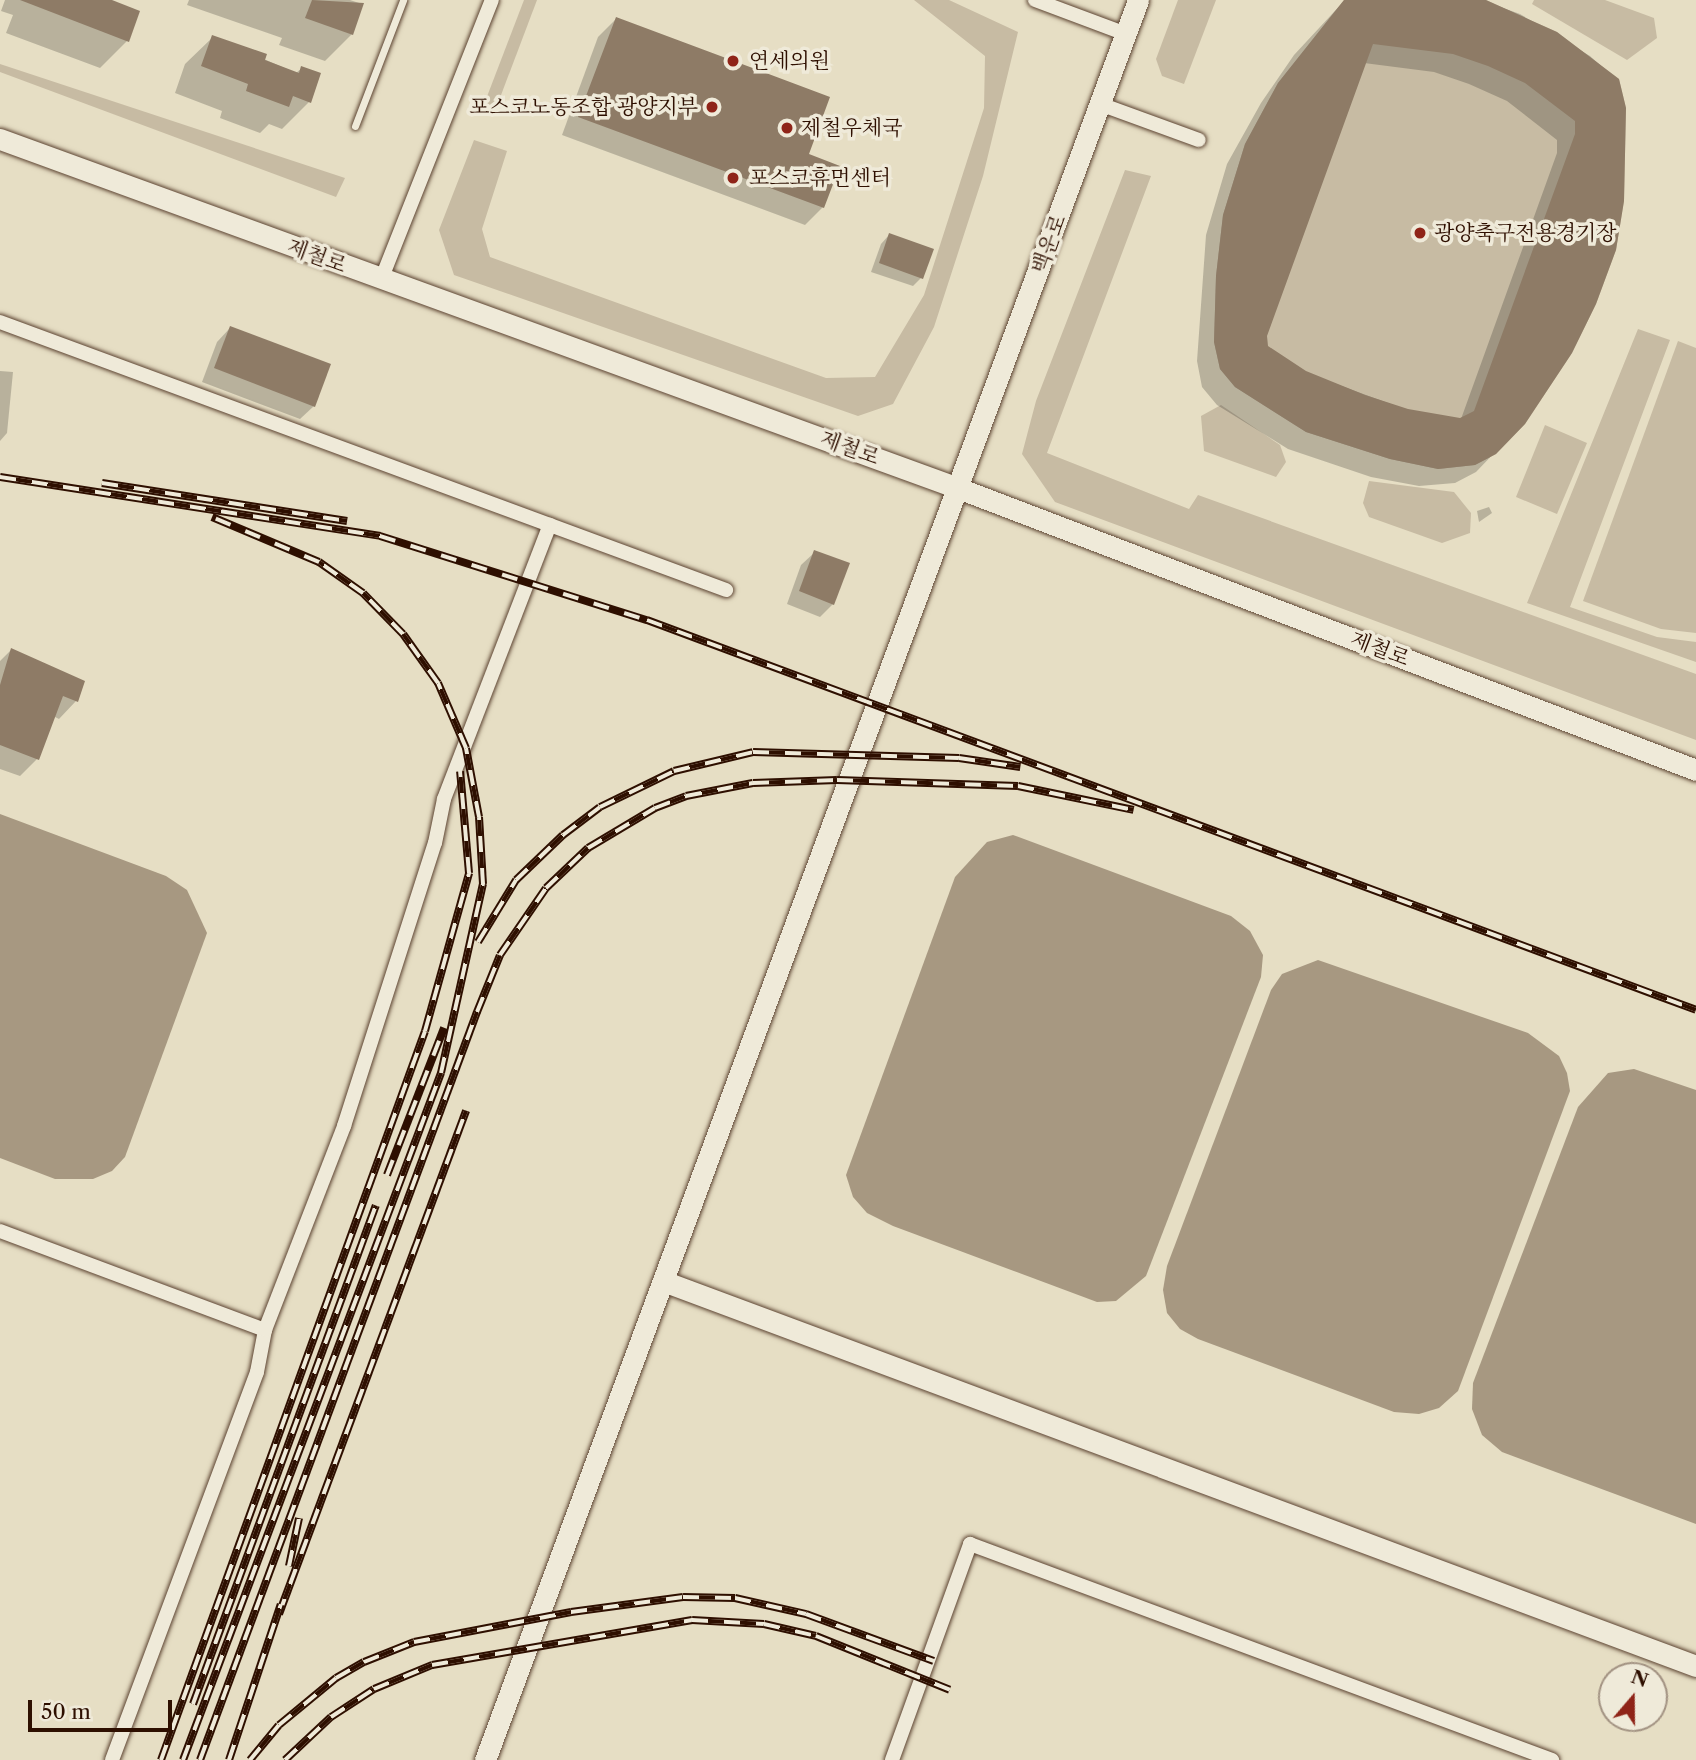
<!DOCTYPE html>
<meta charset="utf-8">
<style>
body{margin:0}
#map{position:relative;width:1696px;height:1760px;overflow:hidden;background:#e6dec4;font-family:"Libre Caslon Text","Noto Serif KR",serif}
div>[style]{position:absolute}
.green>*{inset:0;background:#c7bba3}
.water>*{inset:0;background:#a79881}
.shadow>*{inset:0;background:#0003}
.building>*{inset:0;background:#8e7b66}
.roads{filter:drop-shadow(0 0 2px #5c4331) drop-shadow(0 0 2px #5c4331)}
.lane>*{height:7px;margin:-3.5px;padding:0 3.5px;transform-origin:3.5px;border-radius:3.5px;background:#efead9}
.street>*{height:14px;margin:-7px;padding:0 7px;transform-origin:7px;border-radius:7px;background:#efead9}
.secondary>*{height:21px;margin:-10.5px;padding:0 10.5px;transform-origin:10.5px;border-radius:10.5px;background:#efead9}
.rail>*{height:8px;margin-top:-4px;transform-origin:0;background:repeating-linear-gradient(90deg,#efead9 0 16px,#2e0f00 0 32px);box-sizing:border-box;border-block:2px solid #2e0f00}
.dots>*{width:19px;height:19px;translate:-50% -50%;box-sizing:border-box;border:4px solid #efead9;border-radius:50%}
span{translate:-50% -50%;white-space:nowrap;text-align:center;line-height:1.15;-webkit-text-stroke:7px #efead9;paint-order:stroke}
.poi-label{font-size:21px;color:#2e0f00}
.left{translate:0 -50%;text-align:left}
.right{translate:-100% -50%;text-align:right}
.street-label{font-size:21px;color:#2e0f00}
.north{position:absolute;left:1598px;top:1662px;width:70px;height:70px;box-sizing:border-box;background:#efead9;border:2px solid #a29282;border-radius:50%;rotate:20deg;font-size:19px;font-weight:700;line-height:28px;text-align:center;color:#2e0f00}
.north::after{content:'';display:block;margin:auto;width:24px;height:32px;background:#8f2418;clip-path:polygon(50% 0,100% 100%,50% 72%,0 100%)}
.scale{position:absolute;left:28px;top:1700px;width:144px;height:32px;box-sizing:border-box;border:4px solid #2e0f00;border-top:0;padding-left:9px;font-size:21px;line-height:24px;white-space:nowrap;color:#2e0f00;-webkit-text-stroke:5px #efead9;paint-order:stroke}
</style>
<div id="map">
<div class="green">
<i style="clip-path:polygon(524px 0,537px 0,495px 111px,483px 107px)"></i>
<i style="clip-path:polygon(914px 0,949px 0,1018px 32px,983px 176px,934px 327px,893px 404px,858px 416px,454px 275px,439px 230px,474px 140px,507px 151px,482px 229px,490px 257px,826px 378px,875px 377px,924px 295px,984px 108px,985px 56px)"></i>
<i style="clip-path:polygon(1178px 0,1216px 0,1184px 84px,1162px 76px,1156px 59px)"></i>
<i style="clip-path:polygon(1344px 0,1486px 0,1557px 32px,1619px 79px,1626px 108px,1624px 201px,1616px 250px,1596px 304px,1572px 353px,1525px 424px,1496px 454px,1475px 465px,1438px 469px,1390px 459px,1306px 432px,1235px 387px,1220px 369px,1214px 342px,1216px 276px,1223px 215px,1245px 144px,1278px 83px)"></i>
<i style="clip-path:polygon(1534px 0,1605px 0,1654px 18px,1657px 38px,1627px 60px,1532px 4px)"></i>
<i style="clip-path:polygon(0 64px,345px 178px,336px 197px,0 72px)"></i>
<i style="clip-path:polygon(1125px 170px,1151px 176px,1047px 453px,1189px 509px,1198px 495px,1696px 674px,1696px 740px,1055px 502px,1022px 454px,1036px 401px)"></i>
<i style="clip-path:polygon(1638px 329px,1670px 340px,1570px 607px,1657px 637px,1696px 642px,1696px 662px,1527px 603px)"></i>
<i style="clip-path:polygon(1678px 341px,1696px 348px,1696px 633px,1661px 629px,1583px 601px)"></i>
<i style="clip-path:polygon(1221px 405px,1280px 445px,1286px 462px,1276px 477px,1204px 451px,1201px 416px)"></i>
<i style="clip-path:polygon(1545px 425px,1587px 443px,1557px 514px,1516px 497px)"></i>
<i style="clip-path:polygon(1369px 481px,1454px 492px,1471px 513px,1470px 533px,1442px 543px,1369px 517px,1363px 503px)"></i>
</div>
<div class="water">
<i style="clip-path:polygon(0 814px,166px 876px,187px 890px,207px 933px,125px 1157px,112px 1171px,93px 1179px,55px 1179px,0 1158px)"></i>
<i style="clip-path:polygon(1013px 835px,1231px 916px,1250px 931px,1263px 955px,1261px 977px,1146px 1276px,1116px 1301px,1097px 1302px,893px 1226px,867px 1213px,853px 1197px,846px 1175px,955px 877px,987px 842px)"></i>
<i style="clip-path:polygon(1318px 960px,1528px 1033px,1559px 1056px,1567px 1073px,1570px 1091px,1458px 1391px,1439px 1408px,1419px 1414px,1394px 1412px,1198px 1339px,1180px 1329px,1167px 1313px,1163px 1290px,1167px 1266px,1271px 990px,1282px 974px)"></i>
<i style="clip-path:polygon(1634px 1069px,1696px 1090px,1696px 1524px,1502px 1452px,1482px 1435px,1472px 1409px,1473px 1383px,1578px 1107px,1608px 1073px)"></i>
</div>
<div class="shadow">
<i style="clip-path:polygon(5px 0,107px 0,127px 41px,100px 68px,6px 33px,13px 15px,1px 11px)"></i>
<i style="clip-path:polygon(189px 0,350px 0,362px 4px,352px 34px,325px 61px,279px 45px,282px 38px,187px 5px)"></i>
<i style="clip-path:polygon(evenodd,1345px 0,1481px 0,1520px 14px,1590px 56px,1617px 80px,1524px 422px,1476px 472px,1455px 483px,1419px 486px,1371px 477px,1288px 449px,1217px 405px,1202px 387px,1197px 361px,1206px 235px,1227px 164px,1261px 103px,1294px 55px,1345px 0,1364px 63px,1434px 72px,1469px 84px,1507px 101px,1557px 140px,1557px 153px,1461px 419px,1407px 410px,1306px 373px,1267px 347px,1265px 336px,1364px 63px)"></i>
<i style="clip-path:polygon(616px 19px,806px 155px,823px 207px,805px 225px,562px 135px,598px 37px)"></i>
<i style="clip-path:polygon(213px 37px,296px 73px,302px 68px,309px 102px,282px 129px,269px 124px,260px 133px,220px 118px,222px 111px,175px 93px,185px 64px)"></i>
<i style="clip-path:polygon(889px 235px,921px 278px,913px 286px,871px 272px,881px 244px)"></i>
<i style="clip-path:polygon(230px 328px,314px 406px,300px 419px,202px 382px,217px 342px)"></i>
<i style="clip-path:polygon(0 371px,13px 372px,7px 433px,0 441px)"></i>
<i style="clip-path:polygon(1489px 507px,1492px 513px,1479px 522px,1477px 511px)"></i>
<i style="clip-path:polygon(815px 552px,833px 604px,820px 617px,787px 604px,801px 565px)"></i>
<i style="clip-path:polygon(11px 650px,82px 682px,76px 701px,59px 719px,53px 716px,37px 759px,20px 776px,0 769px,0 661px)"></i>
</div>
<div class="building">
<i style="clip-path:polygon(20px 0,112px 0,140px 11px,129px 42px)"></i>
<i style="clip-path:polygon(312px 0,364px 3px,353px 35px,305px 18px)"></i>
<i style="clip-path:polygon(evenodd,1344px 0,1486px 0,1557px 32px,1619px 79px,1626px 108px,1624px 201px,1616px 250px,1596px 304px,1572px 353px,1525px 424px,1496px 454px,1475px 465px,1438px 469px,1390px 459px,1306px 432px,1235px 387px,1220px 369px,1214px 342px,1216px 276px,1223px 215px,1245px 144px,1278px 83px,1344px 0,1373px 44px,1453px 54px,1488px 66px,1525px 83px,1575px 121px,1575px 134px,1474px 411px,1460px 418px,1408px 409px,1365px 395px,1306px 371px,1268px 346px,1267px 336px,1373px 44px)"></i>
<i style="clip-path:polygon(616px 17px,830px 97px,809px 154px,840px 166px,824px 208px,578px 117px)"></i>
<i style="clip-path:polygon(212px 35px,267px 54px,265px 60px,299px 73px,301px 66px,321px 73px,311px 103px,293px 96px,289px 107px,246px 91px,248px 84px,201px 66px)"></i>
<i style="clip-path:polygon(889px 233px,934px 249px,923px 279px,879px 263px)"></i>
<i style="clip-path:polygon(230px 326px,331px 364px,315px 407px,214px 368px)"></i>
<i style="clip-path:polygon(814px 550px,850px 563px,834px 605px,799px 591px)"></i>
<i style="clip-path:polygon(11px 648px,85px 681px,78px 702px,63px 696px,39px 760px,0 745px,0 685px)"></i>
</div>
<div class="roads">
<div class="lane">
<i style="left:355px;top:126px;width:135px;rotate:-69.1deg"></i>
</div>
<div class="street">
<i style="left:1035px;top:0;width:97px;rotate:20.5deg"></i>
<i style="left:1100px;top:104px;width:105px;rotate:20deg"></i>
<i style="left:381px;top:280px;width:301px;rotate:-68.4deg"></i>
<i style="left:0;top:322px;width:774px;rotate:20.26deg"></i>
<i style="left:0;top:1231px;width:283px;rotate:20.5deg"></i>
<i style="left:112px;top:1760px;width:414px;rotate:-69.5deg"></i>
<i style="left:257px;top:1372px;width:43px;rotate:-79.2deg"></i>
<i style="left:265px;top:1330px;width:219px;rotate:-68.8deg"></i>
<i style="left:344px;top:1126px;width:297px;rotate:-72.2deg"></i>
<i style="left:435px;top:843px;width:45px;rotate:-78.4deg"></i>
<i style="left:444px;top:799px;width:294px;rotate:-68.9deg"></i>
<i style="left:892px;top:1760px;width:230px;rotate:-70.1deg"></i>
<i style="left:970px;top:1544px;width:621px;rotate:20.36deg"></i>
</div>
<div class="secondary">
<i style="left:0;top:139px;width:1020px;rotate:20.02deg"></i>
<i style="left:958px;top:488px;width:790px;rotate:20.91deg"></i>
<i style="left:663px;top:1281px;width:1102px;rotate:20.44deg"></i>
<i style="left:485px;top:1760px;width:1877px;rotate:-69.64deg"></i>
</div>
</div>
<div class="rail">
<i style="left:0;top:477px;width:385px;rotate:8.8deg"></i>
<i style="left:380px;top:536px;width:280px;rotate:17.5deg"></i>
<i style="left:647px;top:620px;width:1119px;rotate:20.39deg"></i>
<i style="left:102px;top:483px;width:248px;rotate:8.8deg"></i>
<i style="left:478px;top:942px;width:73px;rotate:-58.5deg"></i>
<i style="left:516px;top:880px;width:65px;rotate:-43.8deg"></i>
<i style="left:563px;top:835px;width:46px;rotate:-37.1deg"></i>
<i style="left:600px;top:807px;width:82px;rotate:-25.9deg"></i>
<i style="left:674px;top:771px;width:81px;rotate:-13.5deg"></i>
<i style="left:753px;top:752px;width:206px;rotate:1.7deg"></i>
<i style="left:959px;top:758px;width:62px;rotate:8.4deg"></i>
<i style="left:387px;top:1175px;width:158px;rotate:-68.8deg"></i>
<i style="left:289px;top:1566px;width:49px;rotate:-78.2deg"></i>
<i style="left:279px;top:1614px;width:537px;rotate:-69.61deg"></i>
<i style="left:193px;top:1704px;width:531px;rotate:-69.86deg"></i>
<i style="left:161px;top:1760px;width:775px;rotate:-70.09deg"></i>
<i style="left:425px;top:1031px;width:164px;rotate:-74.4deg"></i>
<i style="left:469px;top:873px;width:102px;rotate:-95deg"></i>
<i style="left:183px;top:1760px;width:734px;rotate:-69.42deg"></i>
<i style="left:441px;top:1073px;width:194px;rotate:-77.5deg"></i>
<i style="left:483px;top:884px;width:67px;rotate:-93.4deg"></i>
<i style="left:479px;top:817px;width:70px;rotate:-100.7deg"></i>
<i style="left:466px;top:748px;width:71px;rotate:-113.3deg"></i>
<i style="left:438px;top:683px;width:60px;rotate:-125.5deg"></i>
<i style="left:403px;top:634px;width:57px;rotate:-134.3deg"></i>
<i style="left:363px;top:593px;width:54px;rotate:-144.8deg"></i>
<i style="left:319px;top:562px;width:116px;rotate:-157.2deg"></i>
<i style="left:200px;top:1760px;width:798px;rotate:-69.68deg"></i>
<i style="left:477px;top:1012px;width:61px;rotate:-68deg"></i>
<i style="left:500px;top:955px;width:81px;rotate:-55.5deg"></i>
<i style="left:546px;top:888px;width:58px;rotate:-43.6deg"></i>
<i style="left:588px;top:848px;width:78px;rotate:-30.8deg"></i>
<i style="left:655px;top:808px;width:33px;rotate:-21deg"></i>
<i style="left:686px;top:796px;width:68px;rotate:-11deg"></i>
<i style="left:753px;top:783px;width:84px;rotate:-2deg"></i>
<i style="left:837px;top:780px;width:181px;rotate:1.9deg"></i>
<i style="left:1018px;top:786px;width:118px;rotate:11.7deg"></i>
<i style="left:229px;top:1760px;width:164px;rotate:-71.6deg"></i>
<i style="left:250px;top:1760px;width:45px;rotate:-50.4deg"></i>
<i style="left:279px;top:1725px;width:74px;rotate:-39.5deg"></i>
<i style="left:336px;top:1678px;width:32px;rotate:-30deg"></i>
<i style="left:364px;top:1662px;width:54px;rotate:-21.8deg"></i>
<i style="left:414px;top:1642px;width:160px;rotate:-10.8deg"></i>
<i style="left:571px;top:1612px;width:113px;rotate:-7.6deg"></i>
<i style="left:683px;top:1597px;width:52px;rotate:1.1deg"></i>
<i style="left:735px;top:1598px;width:73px;rotate:12.7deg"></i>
<i style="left:806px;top:1614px;width:136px;rotate:20.2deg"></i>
<i style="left:285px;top:1760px;width:63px;rotate:-43.1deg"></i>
<i style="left:331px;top:1717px;width:51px;rotate:-33.1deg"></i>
<i style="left:374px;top:1689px;width:63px;rotate:-22.5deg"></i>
<i style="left:432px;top:1665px;width:264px;rotate:-9.8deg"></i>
<i style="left:692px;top:1620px;width:72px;rotate:3.2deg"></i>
<i style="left:764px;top:1624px;width:53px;rotate:13deg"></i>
<i style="left:816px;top:1636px;width:144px;rotate:21.9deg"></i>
</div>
<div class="dots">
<i style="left:733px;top:61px;background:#8f2418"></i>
<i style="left:712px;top:107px;background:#8f2418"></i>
<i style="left:787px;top:128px;background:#8f2418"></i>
<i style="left:733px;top:178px;background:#8f2418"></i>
<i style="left:1420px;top:233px;background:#8f2418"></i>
</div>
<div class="poi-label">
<span class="left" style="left:749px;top:61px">연세의원</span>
<span class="right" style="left:698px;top:107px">포스코노동조합 광양지부</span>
<span class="left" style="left:801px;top:128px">제철우체국</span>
<span class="left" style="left:749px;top:178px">포스코휴먼센터</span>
<span class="left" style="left:1434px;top:233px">광양축구전용경기장</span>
</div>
<div class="street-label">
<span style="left:1049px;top:244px;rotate:-70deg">백운로</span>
<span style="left:317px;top:256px;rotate:20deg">제철로</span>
<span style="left:850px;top:448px;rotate:20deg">제철로</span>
<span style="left:1380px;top:649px;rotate:21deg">제철로</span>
</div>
<div class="north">N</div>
<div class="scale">50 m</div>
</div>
